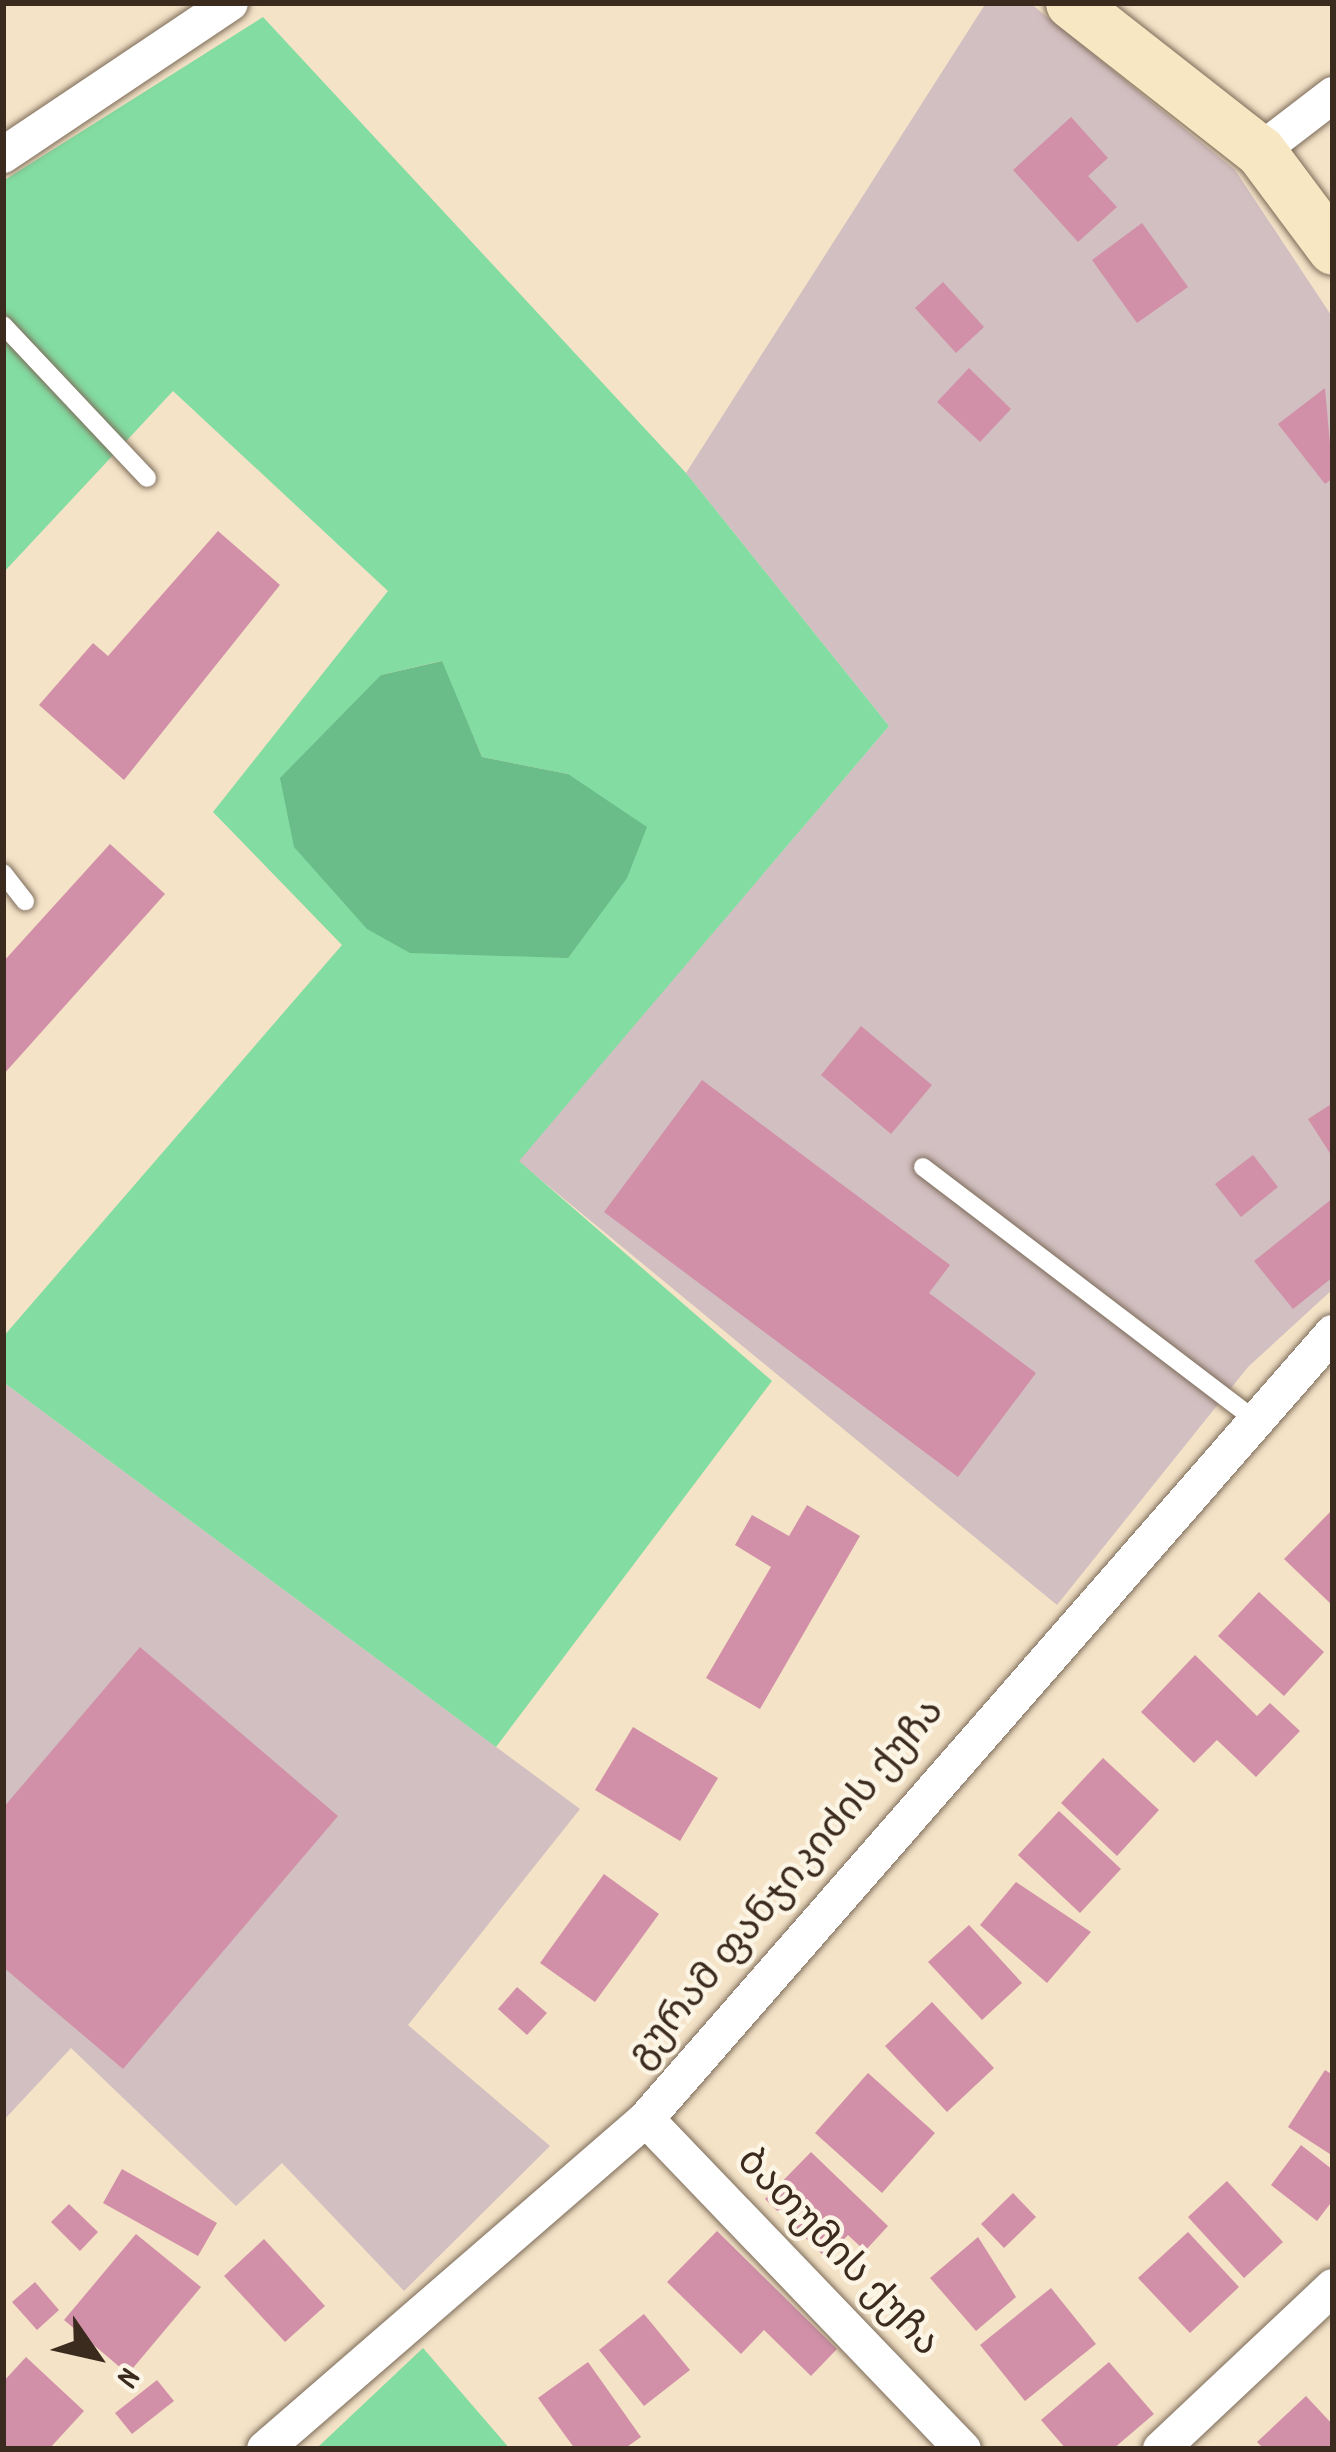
<!DOCTYPE html>
<meta charset="utf-8">
<style>
body{margin:0}
#map{position:relative;width:1336px;height:2452px;overflow:hidden;background:#f4e3c7;font-family:Dekko,"Noto Sans Georgian",sans-serif}
div>[style]{position:absolute}
.industrial>*{inset:0;background:#d2bfc1}
.green>*{inset:0;background:#83dca2}
.forest>*{inset:0;background:#6abc88}
.building>*{inset:0;background:#d190a8}
.roads{filter:drop-shadow(0 0 3px #7c6b59) drop-shadow(0 0 3px #7c6b59)}
.lane>*{height:18px;margin:-9px;padding:0 9px;transform-origin:9px;border-radius:9px;background:#fff}
.street>*{height:36px;margin:-18px;padding:0 18px;transform-origin:18px;border-radius:18px;background:#fff}
.secondary>*{height:51px;margin:-25.5px;padding:0 25.5px;transform-origin:25.5px;border-radius:25.5px;background:#f7e8c3}
span{translate:-50% -50%;white-space:nowrap;text-align:center;line-height:1.15;-webkit-text-stroke:9px #fcf5e5;paint-order:stroke}
.street-label{font-size:39px;color:#3b2a1e}
.frame{position:absolute;inset:0;border:6px solid #3b2a1e;pointer-events:none}
.north{position:absolute;left:36px;top:2296px;width:120px;height:120px;-webkit-text-stroke:9px #fcf5e5;paint-order:stroke;rotate:124deg;font-size:33px;font-weight:700;line-height:48px;text-align:center;color:#3b2a1e}
.north::after{content:'';display:block;margin:auto;width:42px;height:54px;background:#3b2a1e;clip-path:polygon(50% 0,100% 100%,50% 72%,0 100%)}
</style>
<div id="map">
<div class="industrial">
<i style="clip-path:polygon(986px 3px,1030px 3px,1235px 170px,1333px 318px,1333px 1289px,1248px 1367px,1057px 1605px,518px 1161px,889px 726px,686px 473px)"></i>
<i style="clip-path:polygon(3px 1382px,580px 1809px,408px 2025px,550px 2146px,404px 2291px,282px 2163px,236px 2206px,71px 2048px,3px 2121px)"></i>
</div>
<div class="green">
<i style="clip-path:polygon(evenodd,263px 17px,686px 473px,889px 726px,519px 1161px,772px 1381px,496px 1747px,3px 1382px,3px 1337px,342px 945px,213px 812px,388px 591px,173px 391px,3px 573px,3px 181px,263px 17px,441px 661px,482px 757px,568px 774px,568px 958px,381px 675px,441px 661px)"></i>
<i style="clip-path:polygon(423px 2348px,510px 2449px,321px 2449px,319px 2446px)"></i>
</div>
<div class="forest">
<i style="clip-path:polygon(442px 661px,482px 757px,568px 774px,647px 827px,627px 878px,568px 958px,410px 953px,367px 929px,294px 847px,280px 778px,381px 675px)"></i>
</div>
<div class="building">
<i style="clip-path:polygon(1071px 117px,1108px 158px,1088px 176px,1117px 207px,1078px 242px,1013px 170px)"></i>
<i style="clip-path:polygon(1142px 223px,1188px 287px,1137px 323px,1092px 260px)"></i>
<i style="clip-path:polygon(943px 282px,984px 327px,956px 353px,915px 308px)"></i>
<i style="clip-path:polygon(969px 368px,1011px 409px,980px 442px,937px 402px)"></i>
<i style="clip-path:polygon(1325px 388px,1333px 478px,1325px 484px,1278px 424px)"></i>
<i style="clip-path:polygon(218px 531px,280px 585px,124px 780px,39px 705px,93px 643px,108px 656px)"></i>
<i style="clip-path:polygon(110px 844px,165px 894px,3px 1075px,3px 962px)"></i>
<i style="clip-path:polygon(861px 1026px,932px 1085px,891px 1134px,821px 1075px)"></i>
<i style="clip-path:polygon(702px 1080px,950px 1265px,929px 1293px,1036px 1373px,958px 1477px,604px 1212px)"></i>
<i style="clip-path:polygon(1333px 1103px,1333px 1158px,1308px 1119px)"></i>
<i style="clip-path:polygon(1253px 1155px,1278px 1187px,1241px 1217px,1215px 1184px)"></i>
<i style="clip-path:polygon(1333px 1198px,1333px 1277px,1293px 1309px,1254px 1261px)"></i>
<i style="clip-path:polygon(807px 1505px,860px 1536px,760px 1709px,706px 1678px,771px 1567px,735px 1545px,752px 1515px,789px 1536px)"></i>
<i style="clip-path:polygon(1333px 1509px,1333px 1606px,1284px 1559px)"></i>
<i style="clip-path:polygon(1259px 1592px,1324px 1652px,1284px 1696px,1218px 1636px)"></i>
<i style="clip-path:polygon(140px 1647px,338px 1816px,123px 2069px,3px 1967px,3px 1808px)"></i>
<i style="clip-path:polygon(1195px 1655px,1257px 1716px,1270px 1703px,1300px 1731px,1256px 1777px,1217px 1740px,1194px 1763px,1141px 1712px)"></i>
<i style="clip-path:polygon(633px 1727px,718px 1778px,680px 1841px,595px 1790px)"></i>
<i style="clip-path:polygon(1103px 1758px,1159px 1810px,1117px 1856px,1061px 1803px)"></i>
<i style="clip-path:polygon(1059px 1811px,1121px 1869px,1080px 1913px,1018px 1855px)"></i>
<i style="clip-path:polygon(604px 1874px,659px 1914px,595px 2002px,540px 1963px)"></i>
<i style="clip-path:polygon(1016px 1882px,1091px 1932px,1047px 1983px,980px 1925px)"></i>
<i style="clip-path:polygon(969px 1925px,1022px 1983px,982px 2020px,928px 1962px)"></i>
<i style="clip-path:polygon(517px 1987px,547px 2013px,527px 2035px,498px 2009px)"></i>
<i style="clip-path:polygon(932px 2002px,994px 2068px,947px 2112px,885px 2046px)"></i>
<i style="clip-path:polygon(1325px 2070px,1333px 2075px,1333px 2156px,1288px 2127px)"></i>
<i style="clip-path:polygon(868px 2073px,935px 2133px,882px 2193px,815px 2133px)"></i>
<i style="clip-path:polygon(1301px 2145px,1333px 2170px,1333px 2200px,1317px 2221px,1271px 2185px)"></i>
<i style="clip-path:polygon(811px 2152px,888px 2226px,865px 2251px,848px 2235px,826px 2258px,765px 2199px)"></i>
<i style="clip-path:polygon(122px 2169px,217px 2223px,198px 2256px,103px 2203px)"></i>
<i style="clip-path:polygon(1227px 2181px,1283px 2242px,1244px 2278px,1188px 2217px)"></i>
<i style="clip-path:polygon(1013px 2193px,1036px 2217px,1004px 2248px,981px 2224px)"></i>
<i style="clip-path:polygon(69px 2204px,98px 2232px,80px 2251px,51px 2222px)"></i>
<i style="clip-path:polygon(717px 2231px,837px 2349px,811px 2376px,764px 2330px,741px 2354px,667px 2282px)"></i>
<i style="clip-path:polygon(1188px 2232px,1239px 2287px,1190px 2333px,1138px 2278px)"></i>
<i style="clip-path:polygon(136px 2234px,201px 2287px,128px 2374px,64px 2320px)"></i>
<i style="clip-path:polygon(978px 2237px,1016px 2297px,976px 2331px,930px 2278px)"></i>
<i style="clip-path:polygon(264px 2239px,325px 2306px,285px 2342px,224px 2276px)"></i>
<i style="clip-path:polygon(35px 2282px,59px 2310px,37px 2330px,12px 2302px)"></i>
<i style="clip-path:polygon(1051px 2288px,1096px 2344px,1025px 2401px,980px 2345px)"></i>
<i style="clip-path:polygon(644px 2314px,690px 2370px,644px 2406px,599px 2350px)"></i>
<i style="clip-path:polygon(26px 2357px,84px 2411px,49px 2449px,3px 2449px,3px 2382px)"></i>
<i style="clip-path:polygon(588px 2362px,641px 2437px,624px 2449px,575px 2449px,538px 2398px)"></i>
<i style="clip-path:polygon(1109px 2362px,1154px 2414px,1113px 2449px,1066px 2449px,1041px 2420px)"></i>
<i style="clip-path:polygon(157px 2380px,174px 2401px,132px 2434px,115px 2413px)"></i>
<i style="clip-path:polygon(1306px 2396px,1333px 2425px,1333px 2449px,1264px 2449px,1257px 2442px)"></i>
</div>
<div class="roads">
<div class="lane">
<i style="left:3px;top:325px;width:210px;rotate:46.7deg"></i>
<i style="left:3px;top:873px;width:36px;rotate:52deg"></i>
<i style="left:923px;top:1167px;width:412px;rotate:37.3deg"></i>
</div>
<div class="street">
<i style="left:1260px;top:151px;width:92px;rotate:-37.5deg"></i>
<i style="left:3px;top:155px;width:273px;rotate:-33.8deg"></i>
<i style="left:646px;top:2119px;width:458px;rotate:46.2deg"></i>
<i style="left:265px;top:2449px;width:504px;rotate:-40.9deg"></i>
<i style="left:646px;top:2119px;width:1044px;rotate:-48.85deg"></i>
<i style="left:1161px;top:2449px;width:236px;rotate:-43.3deg"></i>
</div>
<div class="secondary">
<i style="left:1071px;top:3px;width:240px;rotate:38.1deg"></i>
<i style="left:1260px;top:151px;width:122px;rotate:53.3deg"></i>
</div>
</div>
<div class="street-label">
<span style="left:789px;top:1886px;rotate:-50deg">გურამ ფანჯიკიძის ქუჩა</span>
<span style="left:835px;top:2255px;rotate:46deg">ბათუმის ქუჩა</span>
</div>
<div class="frame"></div>
<div class="north">N</div>
</div>
